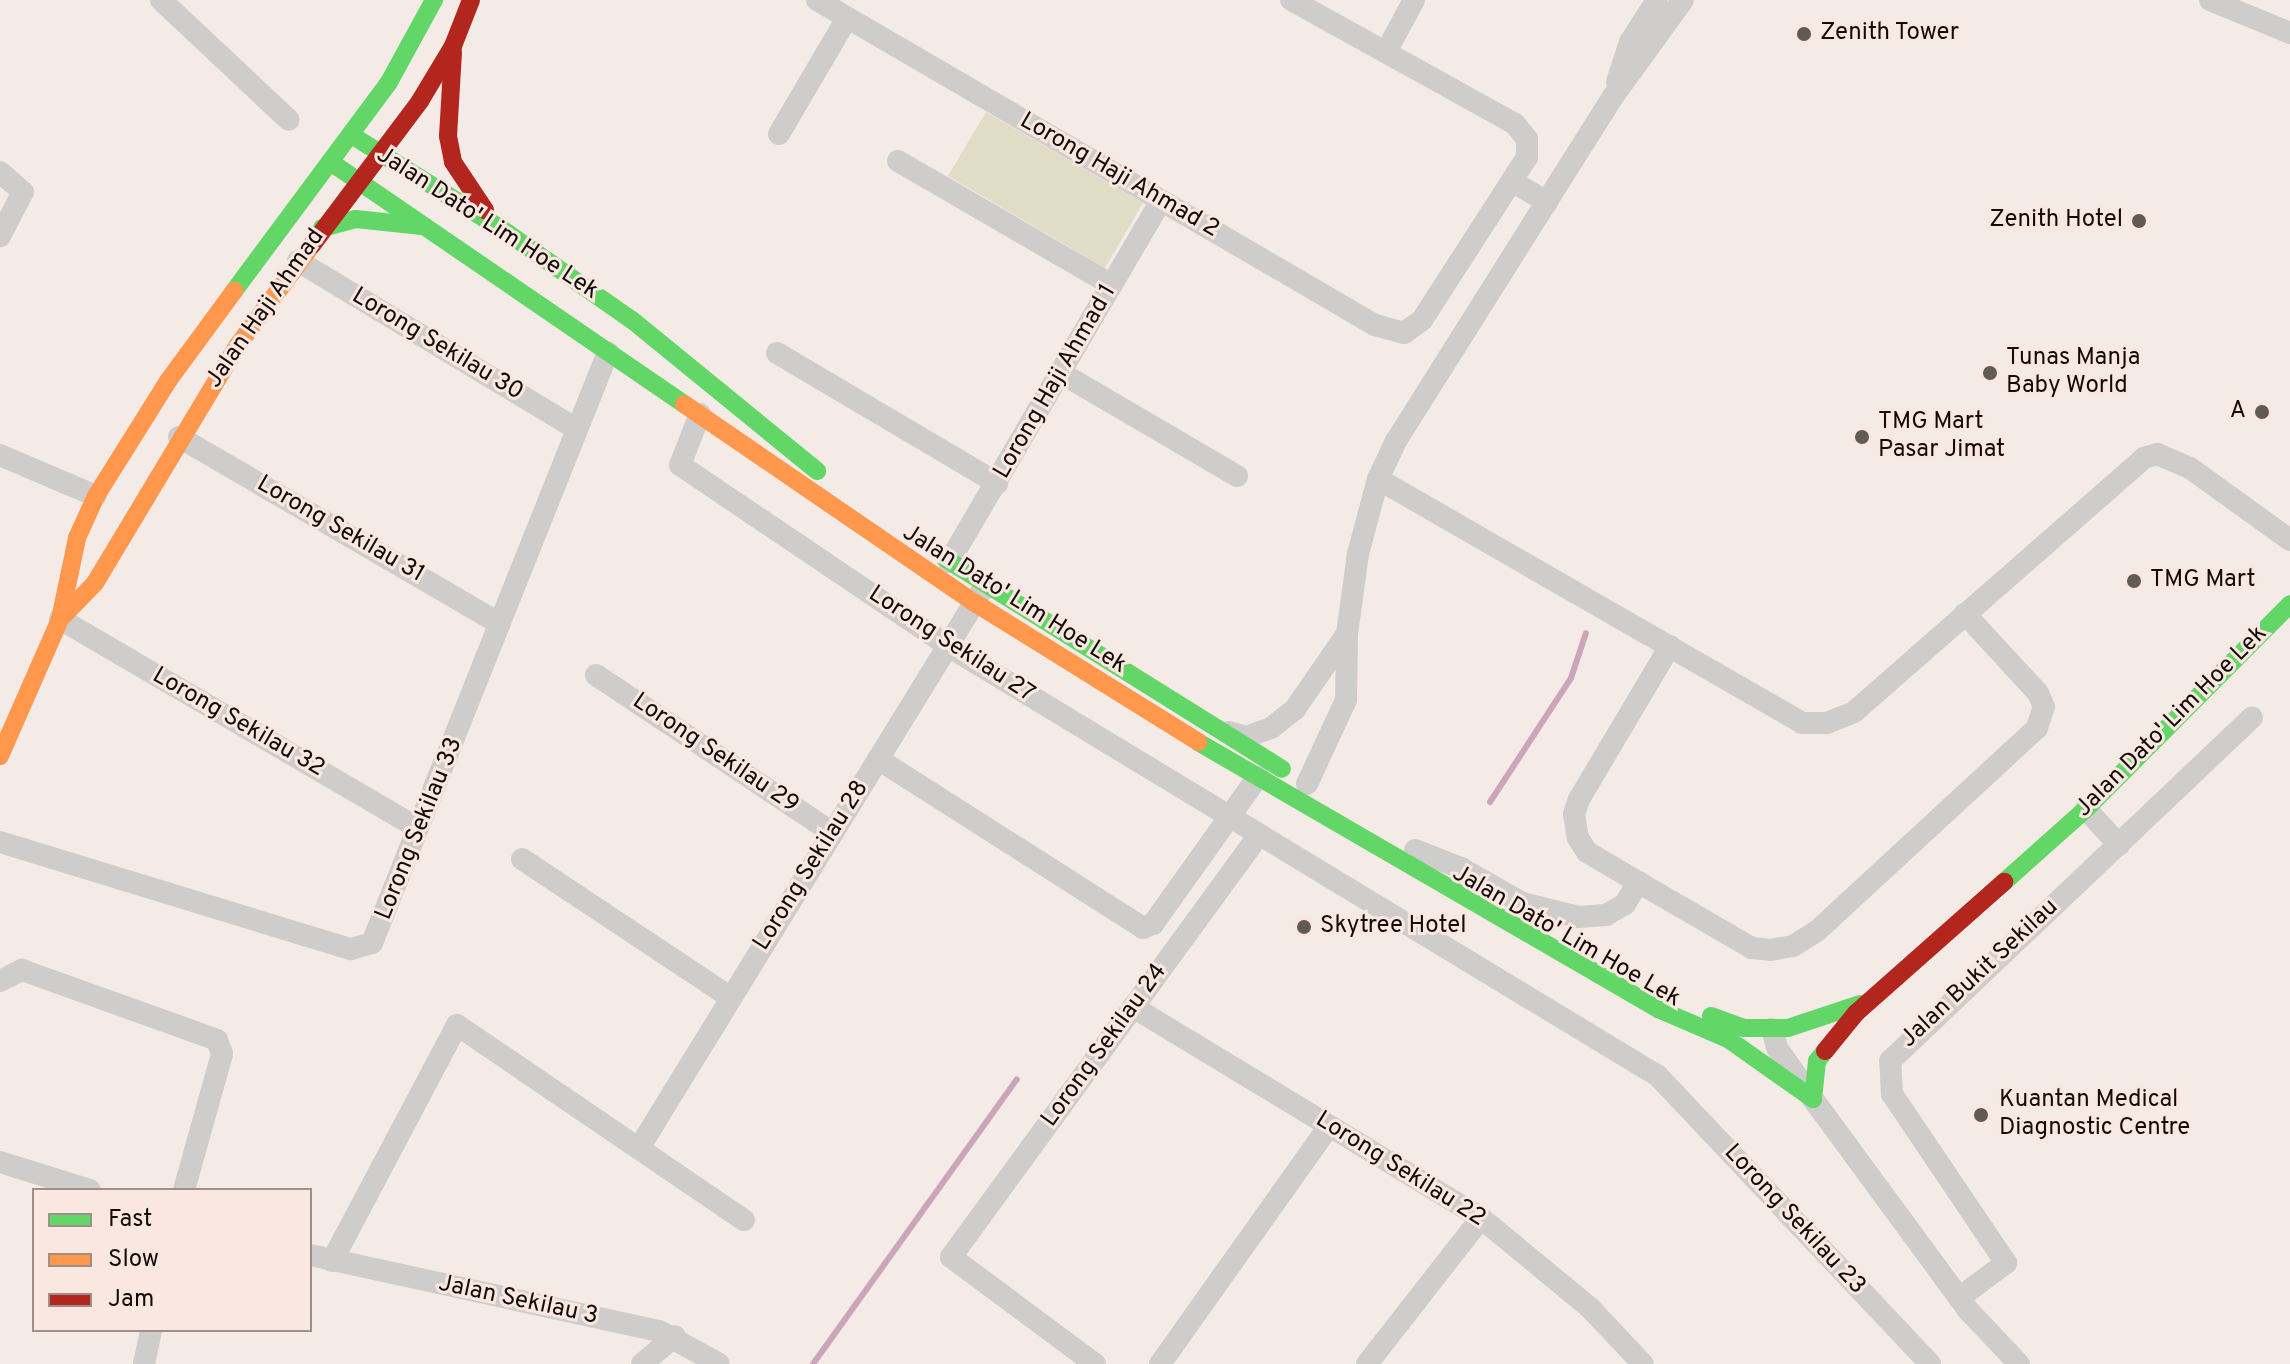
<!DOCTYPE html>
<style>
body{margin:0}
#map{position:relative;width:2290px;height:1364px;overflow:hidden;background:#f4eae6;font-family:Overpass,sans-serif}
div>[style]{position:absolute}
.green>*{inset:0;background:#e1dcc5}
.stream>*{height:6px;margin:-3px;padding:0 3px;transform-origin:3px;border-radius:3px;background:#cca5bb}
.street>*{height:22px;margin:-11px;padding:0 11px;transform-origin:11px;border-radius:11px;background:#cfcdcc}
.fast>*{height:18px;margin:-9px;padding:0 9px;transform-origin:9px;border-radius:9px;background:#63d668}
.slow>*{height:18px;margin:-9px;padding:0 9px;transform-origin:9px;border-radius:9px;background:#ff974d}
.jam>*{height:18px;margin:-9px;padding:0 9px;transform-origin:9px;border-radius:9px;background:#b3261e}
.dots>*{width:22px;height:22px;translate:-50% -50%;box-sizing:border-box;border:4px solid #fae7e0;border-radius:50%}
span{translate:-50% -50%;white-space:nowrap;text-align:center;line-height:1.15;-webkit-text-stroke:6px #fae7e0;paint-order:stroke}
.poi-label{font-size:24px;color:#110b09}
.left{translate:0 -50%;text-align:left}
.right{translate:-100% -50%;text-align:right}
.street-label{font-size:24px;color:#110b09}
.legend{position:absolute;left:32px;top:1188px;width:280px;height:144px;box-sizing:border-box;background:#fae7e0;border:2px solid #9d8f8a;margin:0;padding:10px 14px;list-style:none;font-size:24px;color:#110b09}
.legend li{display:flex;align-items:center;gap:16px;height:40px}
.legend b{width:40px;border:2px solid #9d8f8a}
</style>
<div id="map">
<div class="green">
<i style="clip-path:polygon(986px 112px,1143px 203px,1105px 268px,948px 176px)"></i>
</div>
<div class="stream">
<i style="left:1490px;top:802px;width:148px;rotate:-56.8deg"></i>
<i style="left:1571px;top:678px;width:47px;rotate:-71.6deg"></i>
<i style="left:813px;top:1364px;width:350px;rotate:-54.4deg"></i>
</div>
<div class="street">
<i style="left:161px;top:0;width:175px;rotate:43.2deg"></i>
<i style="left:817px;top:0;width:646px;rotate:30.22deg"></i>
<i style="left:1375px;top:325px;width:30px;rotate:15deg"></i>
<i style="left:1404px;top:333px;width:22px;rotate:-36deg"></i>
<i style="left:1422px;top:320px;width:194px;rotate:-57.2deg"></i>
<i style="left:1527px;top:157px;width:18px;rotate:-90deg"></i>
<i style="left:1527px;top:139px;width:19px;rotate:-129deg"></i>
<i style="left:1515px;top:124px;width:256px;rotate:-151deg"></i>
<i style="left:2210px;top:0;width:87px;rotate:22.4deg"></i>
<i style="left:1386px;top:52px;width:59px;rotate:-61.7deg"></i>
<i style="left:1617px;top:82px;width:42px;rotate:-72deg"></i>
<i style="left:1630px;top:42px;width:50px;rotate:-57.3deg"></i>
<i style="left:779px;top:134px;width:134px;rotate:-59.6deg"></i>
<i style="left:898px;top:161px;width:247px;rotate:30.1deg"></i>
<i style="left:0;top:172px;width:30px;rotate:41deg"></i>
<i style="left:23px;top:192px;width:50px;rotate:117.6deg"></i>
<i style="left:1512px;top:181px;width:41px;rotate:31deg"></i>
<i style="left:298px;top:261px;width:325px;rotate:31.1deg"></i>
<i style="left:777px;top:353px;width:256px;rotate:30.6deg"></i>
<i style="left:1061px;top:373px;width:204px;rotate:30.3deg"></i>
<i style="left:700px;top:414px;width:55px;rotate:111.4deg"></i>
<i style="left:680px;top:465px;width:323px;rotate:34deg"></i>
<i style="left:948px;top:646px;width:830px;rotate:31.2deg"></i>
<i style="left:1658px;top:1076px;width:396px;rotate:46.6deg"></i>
<i style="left:179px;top:437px;width:371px;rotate:30.2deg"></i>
<i style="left:0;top:455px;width:104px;rotate:23.1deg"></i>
<i style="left:1378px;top:479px;width:489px;rotate:29.9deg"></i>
<i style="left:1802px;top:723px;width:25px"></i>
<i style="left:1827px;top:723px;width:29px;rotate:-22deg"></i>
<i style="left:1854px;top:712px;width:386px;rotate:-41.2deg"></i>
<i style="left:2144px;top:458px;width:14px;rotate:-17deg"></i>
<i style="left:2157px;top:454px;width:36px;rotate:23deg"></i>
<i style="left:2190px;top:468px;width:123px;rotate:35.8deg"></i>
<i style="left:949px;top:562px;width:419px;rotate:-59.6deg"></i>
<i style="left:60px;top:619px;width:414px;rotate:30.3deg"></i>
<i style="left:1670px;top:646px;width:178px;rotate:120.7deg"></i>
<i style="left:1579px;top:799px;width:16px;rotate:108deg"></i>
<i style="left:1574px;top:814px;width:24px;rotate:81deg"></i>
<i style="left:1578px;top:838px;width:17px;rotate:57deg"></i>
<i style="left:1587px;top:852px;width:59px;rotate:30.5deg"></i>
<i style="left:1638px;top:882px;width:132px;rotate:30.1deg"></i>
<i style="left:1752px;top:948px;width:18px;rotate:6deg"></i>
<i style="left:1770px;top:950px;width:23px;rotate:-10deg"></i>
<i style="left:1793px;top:946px;width:28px;rotate:-32deg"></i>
<i style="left:1817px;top:931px;width:299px;rotate:-42.7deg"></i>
<i style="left:2037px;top:728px;width:22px;rotate:-72deg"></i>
<i style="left:2044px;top:707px;width:15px;rotate:-113deg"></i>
<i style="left:2038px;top:693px;width:108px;rotate:-132.7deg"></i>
<i style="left:596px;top:675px;width:285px;rotate:33.7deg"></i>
<i style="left:1229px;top:732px;width:18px;rotate:16deg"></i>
<i style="left:1246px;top:737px;width:27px;rotate:-20deg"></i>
<i style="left:1271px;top:728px;width:31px;rotate:-38deg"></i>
<i style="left:1295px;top:709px;width:90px;rotate:-55.4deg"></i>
<i style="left:878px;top:759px;width:314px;rotate:32.5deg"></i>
<i style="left:1143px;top:928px;width:11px;rotate:-22deg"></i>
<i style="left:1153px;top:924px;width:181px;rotate:-54.5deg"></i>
<i style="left:1307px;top:784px;width:93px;rotate:-65.1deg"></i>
<i style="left:1346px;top:700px;width:66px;rotate:-89.1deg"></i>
<i style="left:1347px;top:634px;width:81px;rotate:-82.2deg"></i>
<i style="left:1358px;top:554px;width:78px;rotate:-75.1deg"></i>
<i style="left:1378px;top:479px;width:42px;rotate:-64.7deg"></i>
<i style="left:1396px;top:441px;width:405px;rotate:-57.8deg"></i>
<i style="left:1612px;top:98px;width:121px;rotate:-54.1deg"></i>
<i style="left:2086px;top:809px;width:49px;rotate:47.5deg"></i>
<i style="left:0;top:842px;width:367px;rotate:17deg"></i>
<i style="left:351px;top:949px;width:22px;rotate:-16deg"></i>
<i style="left:372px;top:943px;width:636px;rotate:-68.23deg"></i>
<i style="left:1415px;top:850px;width:49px;rotate:21.4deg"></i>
<i style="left:1461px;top:868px;width:70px;rotate:29.8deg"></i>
<i style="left:1522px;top:903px;width:58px;rotate:14deg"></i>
<i style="left:1578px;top:917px;width:28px;rotate:-4deg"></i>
<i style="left:1606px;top:915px;width:22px;rotate:-30deg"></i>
<i style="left:1625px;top:904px;width:26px;rotate:-59deg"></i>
<i style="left:522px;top:859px;width:251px;rotate:33.6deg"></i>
<i style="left:0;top:981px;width:25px;rotate:-27deg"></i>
<i style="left:22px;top:970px;width:207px;rotate:19.7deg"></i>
<i style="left:217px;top:1040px;width:15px;rotate:70deg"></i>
<i style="left:222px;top:1054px;width:141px;rotate:105.6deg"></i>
<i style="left:1133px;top:1007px;width:407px;rotate:31.2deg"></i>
<i style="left:1481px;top:1218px;width:141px;rotate:39.5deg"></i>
<i style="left:1590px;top:1308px;width:77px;rotate:46.6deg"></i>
<i style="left:1772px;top:1029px;width:20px;rotate:75deg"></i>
<i style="left:1777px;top:1048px;width:62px;rotate:54.8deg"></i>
<i style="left:1813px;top:1099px;width:260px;rotate:53.7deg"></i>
<i style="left:1967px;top:1309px;width:76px;rotate:46.6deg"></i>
<i style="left:639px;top:1148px;width:653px;rotate:-58.4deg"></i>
<i style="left:0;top:1162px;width:94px;rotate:17.3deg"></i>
<i style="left:310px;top:1255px;width:357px;rotate:12.3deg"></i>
<i style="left:659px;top:1331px;width:68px;rotate:28.8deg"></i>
<i style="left:332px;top:1261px;width:267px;rotate:-62.1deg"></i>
<i style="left:457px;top:1025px;width:347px;rotate:34.2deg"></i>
<i style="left:1959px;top:1298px;width:59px;rotate:-36.7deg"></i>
<i style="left:2006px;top:1263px;width:204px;rotate:-124deg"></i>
<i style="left:1892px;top:1094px;width:33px;rotate:-93deg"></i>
<i style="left:1890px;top:1061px;width:499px;rotate:-43.5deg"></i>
<i style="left:144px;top:1364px;width:35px;rotate:-78deg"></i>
<i style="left:642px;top:1364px;width:43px;rotate:-40.3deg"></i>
<i style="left:1095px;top:1364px;width:179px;rotate:-143.4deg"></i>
<i style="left:951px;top:1257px;width:522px;rotate:-53.88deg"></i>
<i style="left:1160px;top:1364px;width:292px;rotate:-54.6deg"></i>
<i style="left:1367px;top:1364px;width:185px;rotate:-52deg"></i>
</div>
<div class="fast">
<i style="left:353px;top:136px;width:184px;rotate:32.1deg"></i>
<i style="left:509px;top:234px;width:150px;rotate:35deg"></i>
<i style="left:632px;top:320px;width:239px;rotate:39.2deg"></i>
<i style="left:332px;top:163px;width:427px;rotate:34.4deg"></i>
<i style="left:322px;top:228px;width:35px;rotate:-15deg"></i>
<i style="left:356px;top:219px;width:64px;rotate:6.2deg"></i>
<i style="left:234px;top:291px;width:258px;rotate:-53.4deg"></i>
<i style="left:388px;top:84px;width:96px;rotate:-61.3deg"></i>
<i style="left:946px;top:559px;width:396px;rotate:32deg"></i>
<i style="left:1198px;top:742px;width:532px;rotate:30.13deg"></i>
<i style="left:1658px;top:1009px;width:76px;rotate:23.2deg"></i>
<i style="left:1728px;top:1039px;width:104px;rotate:35.2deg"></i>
<i style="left:1813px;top:1099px;width:38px;rotate:-84deg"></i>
<i style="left:1817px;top:1061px;width:13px;rotate:-51deg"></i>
<i style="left:2004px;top:882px;width:110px;rotate:-41.7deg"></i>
<i style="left:2086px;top:809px;width:289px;rotate:-45.1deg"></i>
<i style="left:1711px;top:1016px;width:35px;rotate:20deg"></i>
<i style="left:1744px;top:1028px;width:44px"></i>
<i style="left:1788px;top:1028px;width:76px;rotate:-18.4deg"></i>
</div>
<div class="slow">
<i style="left:684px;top:404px;width:353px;rotate:34.4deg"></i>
<i style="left:975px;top:603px;width:263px;rotate:31.9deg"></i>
<i style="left:60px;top:619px;width:50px;rotate:-45.8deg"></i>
<i style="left:95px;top:583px;width:278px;rotate:-59deg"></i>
<i style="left:238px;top:345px;width:124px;rotate:-53.5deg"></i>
<i style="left:0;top:756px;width:150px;rotate:-66.3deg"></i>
<i style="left:60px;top:619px;width:83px;rotate:-78.1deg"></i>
<i style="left:77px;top:538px;width:46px;rotate:-65.7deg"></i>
<i style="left:96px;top:496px;width:136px;rotate:-57.9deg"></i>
<i style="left:168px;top:381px;width:112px;rotate:-53.7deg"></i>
</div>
<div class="jam">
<i style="left:453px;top:52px;width:84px;rotate:93.4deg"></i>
<i style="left:448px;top:136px;width:26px;rotate:79deg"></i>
<i style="left:453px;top:162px;width:58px;rotate:56.3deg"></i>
<i style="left:312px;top:245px;width:180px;rotate:-53.1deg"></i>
<i style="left:420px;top:101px;width:64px;rotate:-59deg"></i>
<i style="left:453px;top:46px;width:49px;rotate:-68.6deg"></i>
<i style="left:1825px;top:1051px;width:49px;rotate:-50.8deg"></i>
<i style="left:1856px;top:1013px;width:198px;rotate:-41.5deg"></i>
</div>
<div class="dots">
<i style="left:1804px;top:34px;background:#605956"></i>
<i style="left:2139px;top:221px;background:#605956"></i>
<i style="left:1990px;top:373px;background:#605956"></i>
<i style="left:2262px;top:412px;background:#605956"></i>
<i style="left:1862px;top:437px;background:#605956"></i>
<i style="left:2134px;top:581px;background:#605956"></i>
<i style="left:1304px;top:927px;background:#605956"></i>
<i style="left:1981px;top:1115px;background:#605956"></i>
</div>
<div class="poi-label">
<span class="left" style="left:1820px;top:34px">Zenith Tower</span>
<span class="right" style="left:2123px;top:221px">Zenith Hotel</span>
<span class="left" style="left:2006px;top:373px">Tunas Manja<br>Baby World</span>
<span class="right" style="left:2246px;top:412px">A</span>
<span class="left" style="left:1878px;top:437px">TMG Mart<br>Pasar Jimat</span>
<span class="left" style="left:2150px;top:581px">TMG Mart</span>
<span class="left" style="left:1320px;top:927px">Skytree Hotel</span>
<span class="left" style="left:1999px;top:1115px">Kuantan Medical<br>Diagnostic Centre</span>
</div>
<div class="street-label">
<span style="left:1119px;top:176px;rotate:30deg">Lorong Haji Ahmad 2</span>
<span style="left:487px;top:224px;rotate:33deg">Jalan Dato' Lim Hoe Lek</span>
<span style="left:266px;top:309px;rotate:-55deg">Jalan Haji Ahmad</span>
<span style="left:437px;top:345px;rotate:31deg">Lorong Sekilau 30</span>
<span style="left:1056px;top:382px;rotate:-60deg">Lorong Haji Ahmad 1</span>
<span style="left:340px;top:530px;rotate:30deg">Lorong Sekilau 31</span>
<span style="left:1014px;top:600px;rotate:32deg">Jalan Dato' Lim Hoe Lek</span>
<span style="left:951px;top:645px;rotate:33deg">Lorong Sekilau 27</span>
<span style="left:2172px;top:722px;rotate:-45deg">Jalan Dato' Lim Hoe Lek</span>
<span style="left:238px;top:723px;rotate:30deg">Lorong Sekilau 32</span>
<span style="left:715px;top:754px;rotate:34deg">Lorong Sekilau 29</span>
<span style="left:420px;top:829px;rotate:-68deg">Lorong Sekilau 33</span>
<span style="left:812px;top:866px;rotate:-58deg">Lorong Sekilau 28</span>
<span style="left:1566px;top:937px;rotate:30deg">Jalan Dato' Lim Hoe Lek</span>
<span style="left:1980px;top:974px;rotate:-43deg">Jalan Bukit Sekilau</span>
<span style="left:1105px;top:1046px;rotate:-54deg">Lorong Sekilau 24</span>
<span style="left:1400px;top:1170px;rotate:32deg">Lorong Sekilau 22</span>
<span style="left:1794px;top:1220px;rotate:47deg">Lorong Sekilau 23</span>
<span style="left:518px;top:1301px;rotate:12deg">Jalan Sekilau 3</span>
</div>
<ul class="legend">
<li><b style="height:10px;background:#63d668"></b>Fast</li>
<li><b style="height:10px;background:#ff974d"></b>Slow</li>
<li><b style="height:10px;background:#b3261e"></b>Jam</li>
</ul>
</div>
